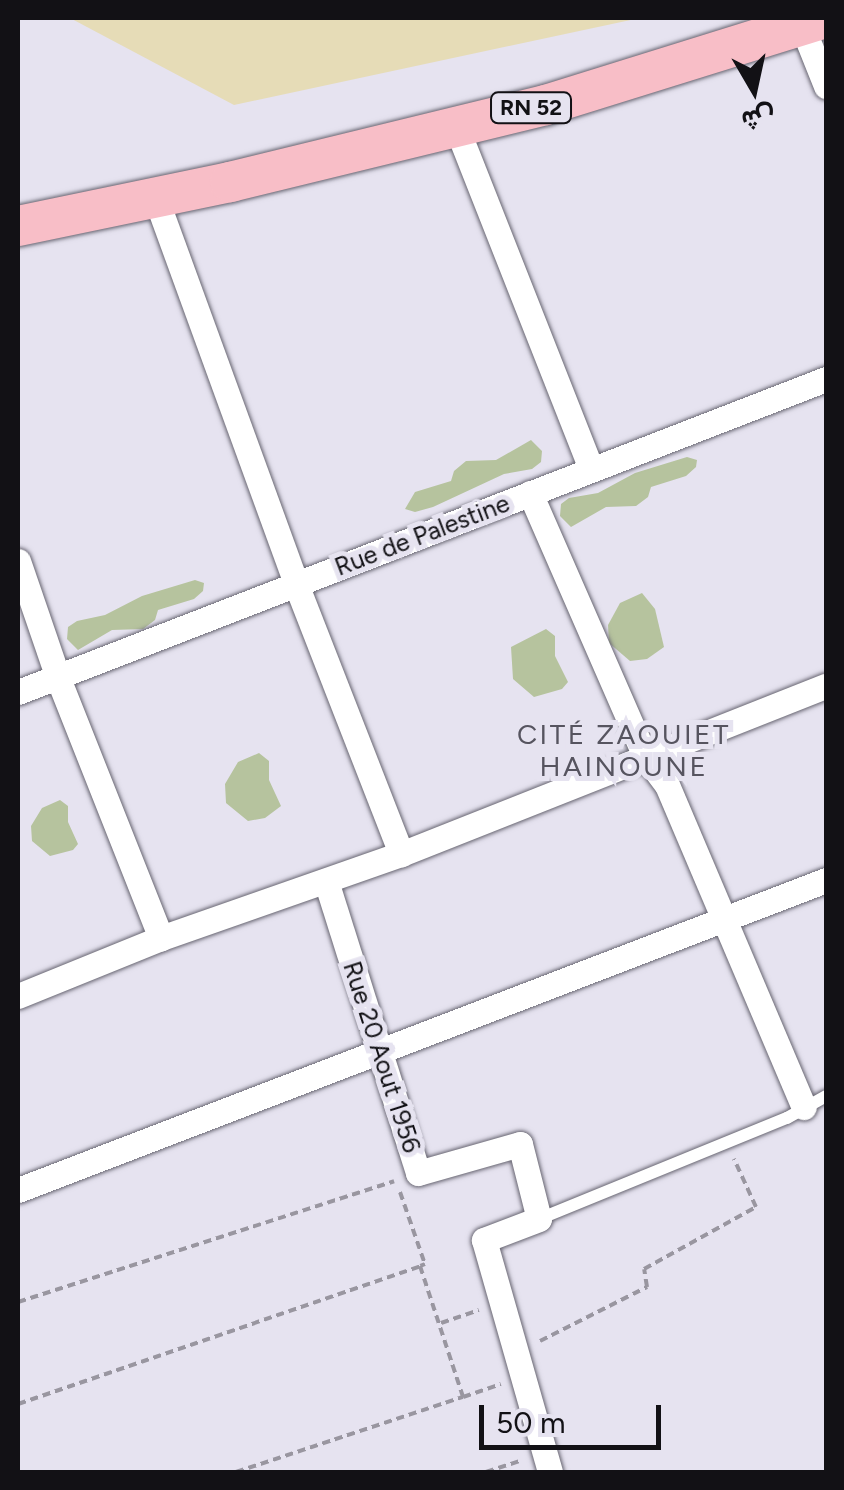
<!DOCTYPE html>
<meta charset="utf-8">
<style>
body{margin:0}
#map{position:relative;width:844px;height:1490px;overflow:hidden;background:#e6e3f0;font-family:Figtree,Vazirmatn,sans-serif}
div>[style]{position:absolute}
.green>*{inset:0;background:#b6c39e}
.sand>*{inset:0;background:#e6dcb7}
.path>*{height:4px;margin-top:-2px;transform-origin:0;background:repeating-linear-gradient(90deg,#9996a0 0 8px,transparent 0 13px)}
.roads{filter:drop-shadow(0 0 2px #676571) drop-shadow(0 0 2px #676571)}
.lane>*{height:12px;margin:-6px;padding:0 6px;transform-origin:6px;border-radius:6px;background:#fff}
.street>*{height:25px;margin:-12.5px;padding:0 12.5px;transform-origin:12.5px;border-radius:12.5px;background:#fff}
.primary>*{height:40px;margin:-20px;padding:0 20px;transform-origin:20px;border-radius:20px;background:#f8bec7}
span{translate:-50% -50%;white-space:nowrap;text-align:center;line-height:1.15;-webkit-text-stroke:10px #e6e3f0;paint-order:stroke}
.shield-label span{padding:2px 8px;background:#e6e3f0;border:2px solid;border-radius:8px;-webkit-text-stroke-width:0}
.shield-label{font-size:22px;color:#121115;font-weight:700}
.street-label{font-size:25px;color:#121115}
.neighbourhood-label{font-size:28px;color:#56545f;letter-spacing:2.5px}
.frame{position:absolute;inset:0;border:20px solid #121115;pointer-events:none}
.north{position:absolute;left:704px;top:40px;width:100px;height:100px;-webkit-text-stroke:8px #e6e3f0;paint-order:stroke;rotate:171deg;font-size:28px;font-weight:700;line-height:40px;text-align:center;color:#121115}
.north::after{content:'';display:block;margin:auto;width:35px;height:45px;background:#121115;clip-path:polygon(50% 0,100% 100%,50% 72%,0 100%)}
.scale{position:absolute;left:479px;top:1405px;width:182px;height:45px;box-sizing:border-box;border:5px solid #121115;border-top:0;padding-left:12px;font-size:30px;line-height:35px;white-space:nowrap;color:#121115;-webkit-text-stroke:8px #e6e3f0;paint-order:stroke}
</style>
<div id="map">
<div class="green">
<i style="clip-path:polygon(531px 440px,542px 451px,541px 462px,532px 469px,504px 474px,433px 507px,415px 512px,405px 509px,415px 492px,451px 481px,454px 471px,466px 461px,496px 460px)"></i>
<i style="clip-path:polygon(687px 457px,697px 460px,696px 467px,686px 476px,651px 487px,648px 497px,636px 506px,606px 507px,571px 527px,560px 516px,561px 504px,569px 498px,598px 493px,635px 473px)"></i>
<i style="clip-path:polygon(195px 580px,204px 583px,203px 591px,194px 599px,158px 610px,155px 620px,143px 629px,112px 630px,78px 650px,67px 639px,68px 627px,77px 621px,105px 615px,142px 596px)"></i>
<i style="clip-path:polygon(642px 593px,655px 609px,664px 647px,647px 659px,630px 661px,609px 643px,608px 625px,620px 603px)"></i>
<i style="clip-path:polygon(546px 629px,555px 636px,555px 656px,568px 682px,562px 689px,534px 697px,513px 679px,511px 647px)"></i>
<i style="clip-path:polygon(259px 753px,269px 761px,269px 780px,281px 806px,265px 818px,248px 821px,226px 803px,225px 784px,238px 762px)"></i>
<i style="clip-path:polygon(60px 800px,68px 806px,68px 822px,78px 844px,73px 850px,50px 856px,32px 841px,31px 826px,42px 808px)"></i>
</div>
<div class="sand">
<i style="clip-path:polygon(70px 18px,640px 18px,234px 105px)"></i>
</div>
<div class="path">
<i style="left:400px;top:1192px;width:76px;rotate:70.9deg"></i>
<i style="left:425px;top:1264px;width:5px;rotate:158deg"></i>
<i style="left:18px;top:1302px;width:395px;rotate:-17.8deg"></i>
<i style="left:441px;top:1323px;width:40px;rotate:-18.9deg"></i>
<i style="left:540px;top:1341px;width:120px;rotate:-26.8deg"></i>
<i style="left:647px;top:1287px;width:18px;rotate:-99deg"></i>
<i style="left:644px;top:1269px;width:128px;rotate:-29deg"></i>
<i style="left:756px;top:1207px;width:53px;rotate:-114.6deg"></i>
<i style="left:18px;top:1404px;width:425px;rotate:-18.9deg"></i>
<i style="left:420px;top:1266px;width:138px;rotate:71.8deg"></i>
<i style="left:463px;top:1397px;width:40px;rotate:-18.9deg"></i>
<i style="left:236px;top:1472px;width:239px;rotate:-18.3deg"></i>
<i style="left:486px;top:1472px;width:35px;rotate:-18deg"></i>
</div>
<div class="roads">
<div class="lane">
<i style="left:539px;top:1219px;width:268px;rotate:-22.2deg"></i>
<i style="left:787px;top:1118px;width:45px;rotate:-29.4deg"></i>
</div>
<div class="street">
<i style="left:802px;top:26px;width:65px;rotate:68.2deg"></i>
<i style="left:456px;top:126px;width:369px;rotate:68.5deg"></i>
<i style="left:155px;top:196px;width:413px;rotate:70deg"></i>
<i style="left:296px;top:584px;width:290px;rotate:68.7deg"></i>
<i style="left:530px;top:493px;width:287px;rotate:66.4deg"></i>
<i style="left:645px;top:756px;width:36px;rotate:53deg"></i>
<i style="left:667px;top:785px;width:350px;rotate:67deg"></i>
<i style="left:18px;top:561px;width:124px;rotate:71.1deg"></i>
<i style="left:58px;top:678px;width:280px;rotate:68.4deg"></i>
<i style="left:18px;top:692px;width:867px;rotate:-21.18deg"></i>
<i style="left:326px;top:881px;width:306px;rotate:72.5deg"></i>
<i style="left:418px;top:1173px;width:106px;rotate:-15.9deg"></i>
<i style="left:520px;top:1144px;width:77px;rotate:75.8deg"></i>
<i style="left:539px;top:1219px;width:59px;rotate:159.1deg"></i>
<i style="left:484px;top:1240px;width:241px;rotate:74.1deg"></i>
<i style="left:18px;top:996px;width:154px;rotate:-22.1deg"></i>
<i style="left:161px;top:938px;width:254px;rotate:-19.3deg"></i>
<i style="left:401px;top:854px;width:457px;rotate:-21.6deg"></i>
<i style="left:18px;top:1190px;width:865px;rotate:-20.99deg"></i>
</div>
<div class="primary">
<i style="left:18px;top:226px;width:217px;rotate:-11.7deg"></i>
<i style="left:230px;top:182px;width:325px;rotate:-13.7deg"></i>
<i style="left:546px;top:105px;width:293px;rotate:-17.3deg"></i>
</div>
</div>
<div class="shield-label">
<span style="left:531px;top:108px">RN 52</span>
</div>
<div class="street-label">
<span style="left:422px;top:535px;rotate:-21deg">Rue de Palestine</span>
<span style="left:382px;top:1057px;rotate:72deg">Rue 20 Aout 1956</span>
</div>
<div class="neighbourhood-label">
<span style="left:624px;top:750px">CITÉ ZAOUIET<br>HAINOUNE</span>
</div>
<div class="frame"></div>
<div class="north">ش</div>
<div class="scale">50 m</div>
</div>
